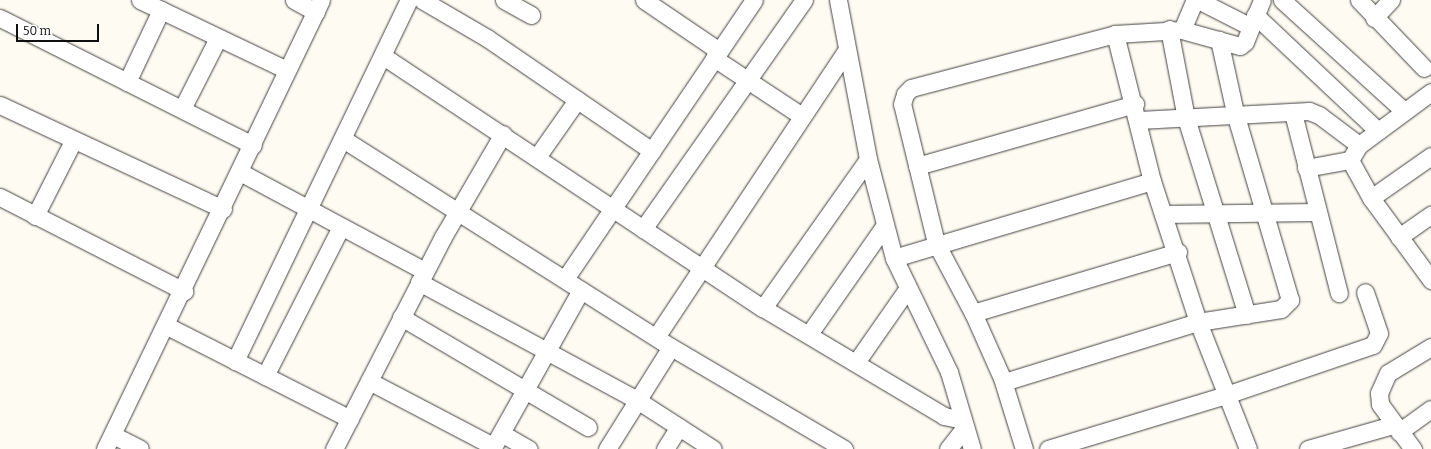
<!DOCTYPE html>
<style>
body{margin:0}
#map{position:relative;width:1431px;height:449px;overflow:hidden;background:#fefcf2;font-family:Bitter,serif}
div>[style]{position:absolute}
.roads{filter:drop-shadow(0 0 1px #424242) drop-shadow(0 0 1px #424242)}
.minor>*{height:17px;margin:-8.5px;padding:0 8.5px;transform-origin:8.5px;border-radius:8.5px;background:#fff}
span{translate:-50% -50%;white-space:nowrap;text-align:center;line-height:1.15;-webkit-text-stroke:4px #fff;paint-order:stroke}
.scale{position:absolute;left:16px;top:24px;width:83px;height:18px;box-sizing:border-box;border:2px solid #0f0f0f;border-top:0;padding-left:5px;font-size:12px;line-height:14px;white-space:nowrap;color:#0f0f0f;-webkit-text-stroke:3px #fff;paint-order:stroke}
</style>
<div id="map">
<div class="roads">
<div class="minor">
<i style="left:140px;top:0;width:163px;rotate:25.5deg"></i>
<i style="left:294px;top:0;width:25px;rotate:29deg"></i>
<i style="left:422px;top:0;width:75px;rotate:30.3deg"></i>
<i style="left:487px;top:38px;width:200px;rotate:34.4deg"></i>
<i style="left:504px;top:0;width:31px;rotate:29deg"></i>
<i style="left:644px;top:0;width:91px;rotate:34.2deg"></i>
<i style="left:838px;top:0;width:162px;rotate:79.3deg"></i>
<i style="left:868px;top:159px;width:102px;rotate:75.3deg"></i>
<i style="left:894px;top:258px;width:127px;rotate:64.2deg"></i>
<i style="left:949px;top:372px;width:80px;rotate:73.4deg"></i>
<i style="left:1198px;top:0;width:59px;rotate:27deg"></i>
<i style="left:1282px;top:0;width:165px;rotate:42.3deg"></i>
<i style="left:1359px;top:0;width:94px;rotate:46.3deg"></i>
<i style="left:1255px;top:15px;width:169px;rotate:43.3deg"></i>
<i style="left:0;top:18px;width:283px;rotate:26.7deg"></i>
<i style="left:1374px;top:18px;width:25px;rotate:-47deg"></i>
<i style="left:1169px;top:29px;width:91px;rotate:79.2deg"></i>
<i style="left:1186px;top:118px;width:206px;rotate:72.8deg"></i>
<i style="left:1182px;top:30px;width:33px;rotate:-67deg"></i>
<i style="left:1115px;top:34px;width:152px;rotate:75.9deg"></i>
<i style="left:1152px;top:181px;width:148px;rotate:71.9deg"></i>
<i style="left:1198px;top:322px;width:136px;rotate:68.5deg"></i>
<i style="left:383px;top:56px;width:456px;rotate:33.6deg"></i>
<i style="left:763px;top:308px;width:211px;rotate:30.8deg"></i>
<i style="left:944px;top:416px;width:19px;rotate:12deg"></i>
<i style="left:714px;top:58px;width:105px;rotate:33.4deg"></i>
<i style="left:127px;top:82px;width:80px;rotate:-64.7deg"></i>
<i style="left:1431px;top:92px;width:89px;rotate:143.6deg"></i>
<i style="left:1359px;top:145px;width:17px;rotate:121deg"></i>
<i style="left:1350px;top:160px;width:43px;rotate:61.1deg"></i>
<i style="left:1371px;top:198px;width:102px;rotate:53.8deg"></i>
<i style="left:0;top:105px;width:246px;rotate:25deg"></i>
<i style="left:182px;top:109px;width:80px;rotate:-63.1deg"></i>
<i style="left:1293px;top:113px;width:186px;rotate:75.7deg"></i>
<i style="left:1139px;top:120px;width:170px;rotate:-3deg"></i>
<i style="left:1309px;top:111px;width:11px;rotate:22deg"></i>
<i style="left:1319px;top:115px;width:50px;rotate:36.9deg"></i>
<i style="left:343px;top:139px;width:388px;rotate:32.4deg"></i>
<i style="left:671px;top:347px;width:201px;rotate:30.5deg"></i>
<i style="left:537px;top:157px;width:70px;rotate:-54.9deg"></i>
<i style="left:917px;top:166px;width:227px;rotate:-15.9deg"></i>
<i style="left:1306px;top:168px;width:45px;rotate:-10.3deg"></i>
<i style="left:240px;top:172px;width:210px;rotate:28.2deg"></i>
<i style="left:0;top:197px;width:207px;rotate:27.1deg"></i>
<i style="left:1371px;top:198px;width:73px;rotate:-35deg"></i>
<i style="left:1163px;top:214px;width:154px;rotate:-0.7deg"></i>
<i style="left:35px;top:216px;width:84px;rotate:-63.1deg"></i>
<i style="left:643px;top:229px;width:280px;rotate:-54.9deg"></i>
<i style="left:1399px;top:237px;width:39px;rotate:-35deg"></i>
<i style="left:894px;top:258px;width:269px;rotate:-16.6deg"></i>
<i style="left:565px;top:279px;width:337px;rotate:-55.9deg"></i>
<i style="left:419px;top:282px;width:248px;rotate:28.4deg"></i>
<i style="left:637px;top:400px;width:90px;rotate:32.8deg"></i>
<i style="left:763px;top:308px;width:182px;rotate:-54.8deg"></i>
<i style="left:973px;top:313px;width:214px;rotate:-16.6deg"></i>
<i style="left:401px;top:317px;width:217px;rotate:30.5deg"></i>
<i style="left:167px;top:326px;width:205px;rotate:26.9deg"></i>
<i style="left:809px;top:334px;width:133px;rotate:-55.1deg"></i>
<i style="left:656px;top:337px;width:343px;rotate:-56.4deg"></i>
<i style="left:235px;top:361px;width:401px;rotate:-64.3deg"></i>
<i style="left:857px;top:361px;width:89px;rotate:-55.1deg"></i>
<i style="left:265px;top:376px;width:167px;rotate:-63deg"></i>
<i style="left:369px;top:381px;width:140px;rotate:27.7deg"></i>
<i style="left:1004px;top:382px;width:203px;rotate:-17.2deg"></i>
<i style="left:1198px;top:322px;width:84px;rotate:-8.9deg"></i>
<i style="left:1281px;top:309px;width:13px;rotate:-45deg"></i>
<i style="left:1290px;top:300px;width:191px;rotate:-106.4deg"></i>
<i style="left:1236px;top:117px;width:79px;rotate:-102.4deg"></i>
<i style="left:1399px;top:432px;width:39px;rotate:-36deg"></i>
<i style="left:501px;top:433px;width:32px;rotate:30deg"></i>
<i style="left:113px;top:435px;width:30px;rotate:27deg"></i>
<i style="left:105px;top:449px;width:498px;rotate:-64.3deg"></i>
<i style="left:334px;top:449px;width:238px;rotate:-62.8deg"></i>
<i style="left:443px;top:237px;width:119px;rotate:-59.8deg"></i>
<i style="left:492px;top:449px;width:182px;rotate:-60.8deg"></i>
<i style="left:607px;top:449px;width:120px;rotate:-57.9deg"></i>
<i style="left:665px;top:449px;width:26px;rotate:-58deg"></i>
<i style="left:948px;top:449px;width:28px;rotate:-52deg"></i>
<i style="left:1024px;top:449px;width:74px;rotate:-107.2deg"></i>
<i style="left:1002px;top:378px;width:71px;rotate:-114deg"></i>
<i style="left:973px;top:313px;width:79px;rotate:-117.9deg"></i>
<i style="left:936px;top:243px;width:143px;rotate:-103.7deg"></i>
<i style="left:902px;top:104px;width:10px;rotate:-73deg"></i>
<i style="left:905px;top:94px;width:8px;rotate:-45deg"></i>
<i style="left:911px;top:88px;width:211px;rotate:-14.8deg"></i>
<i style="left:1115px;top:34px;width:67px;rotate:-3.4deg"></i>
<i style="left:1182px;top:30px;width:60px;rotate:15.4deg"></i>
<i style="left:1240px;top:46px;width:6px;rotate:-39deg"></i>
<i style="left:1245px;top:42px;width:45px;rotate:-68deg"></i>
<i style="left:1048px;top:449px;width:189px;rotate:-16.9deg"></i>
<i style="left:1229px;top:394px;width:152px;rotate:-18.8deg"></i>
<i style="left:1373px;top:345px;width:13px;rotate:-63deg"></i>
<i style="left:1379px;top:333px;width:43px;rotate:-108.9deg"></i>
<i style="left:1308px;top:449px;width:88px;rotate:-15.8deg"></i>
<i style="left:1413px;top:449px;width:56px;rotate:-126.3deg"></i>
<i style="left:1380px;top:404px;width:11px;rotate:-95deg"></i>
<i style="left:1379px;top:393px;width:22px;rotate:-66deg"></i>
<i style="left:1388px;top:373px;width:50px;rotate:-31.2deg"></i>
</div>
</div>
<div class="scale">50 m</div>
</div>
